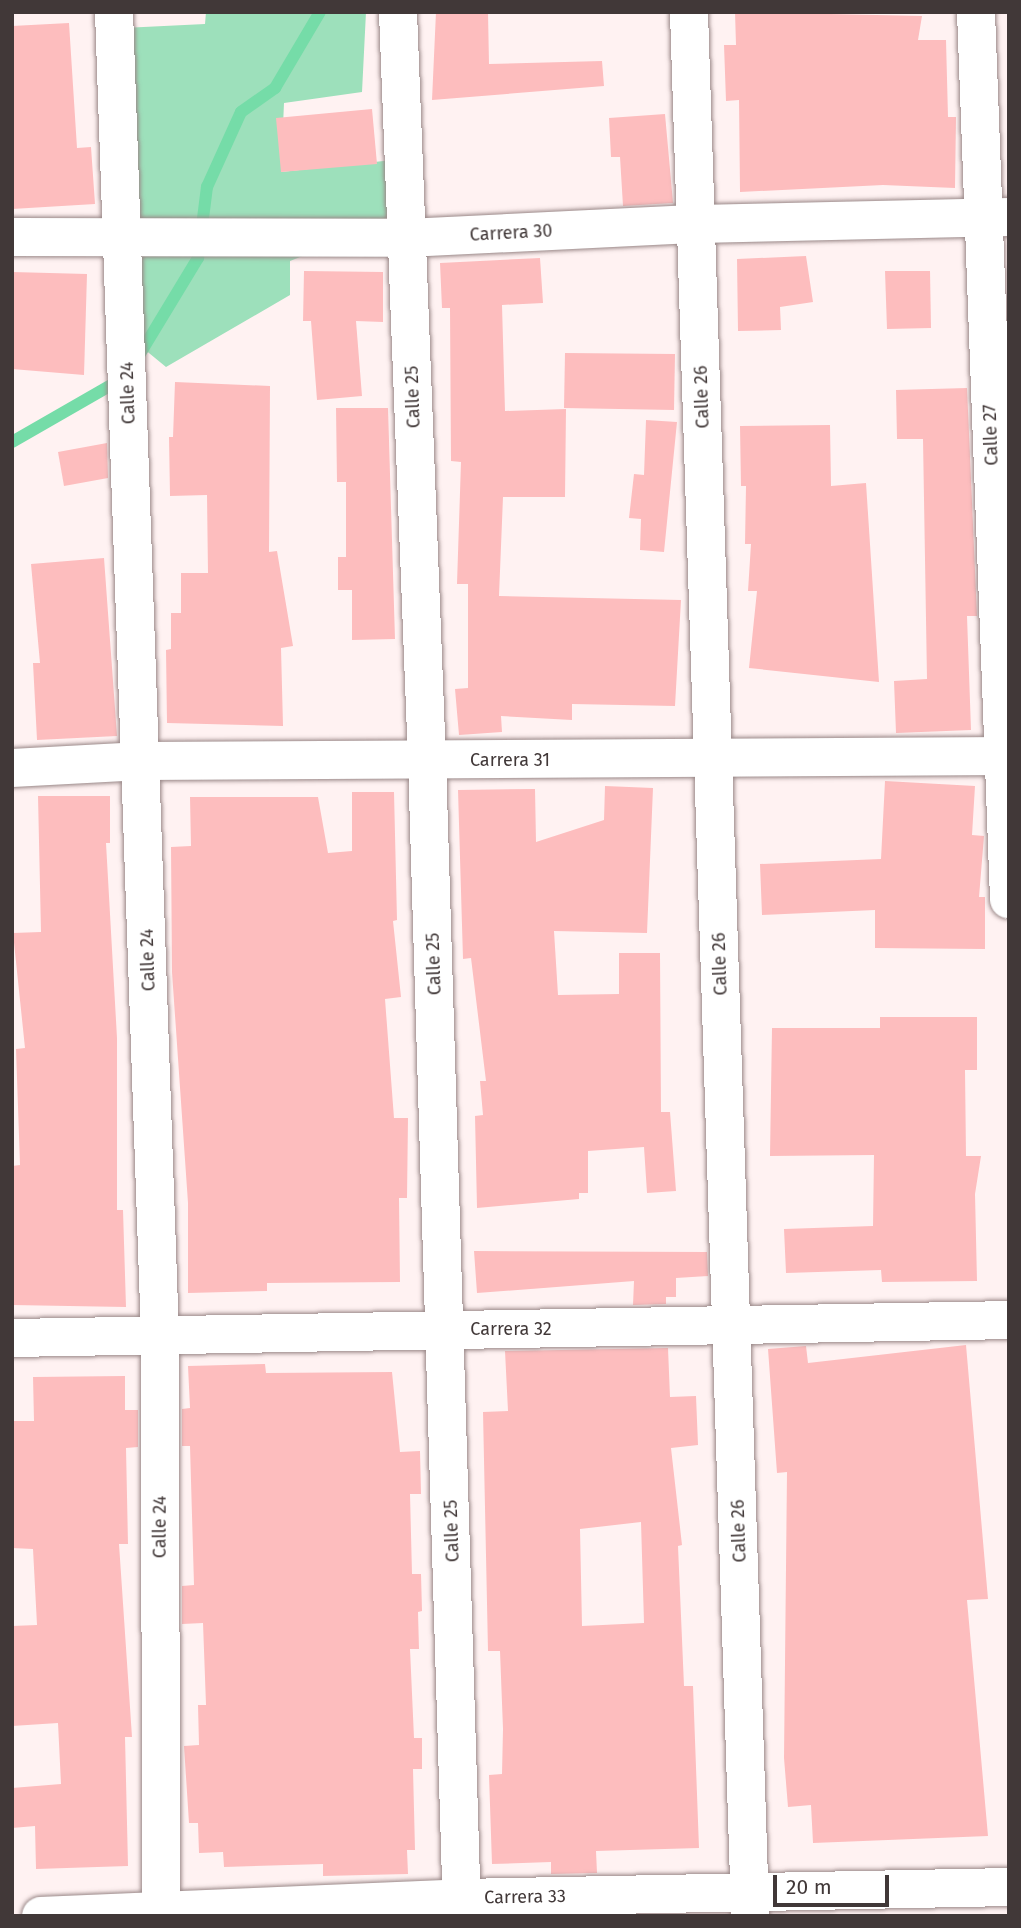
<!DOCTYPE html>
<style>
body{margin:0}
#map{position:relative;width:1021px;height:1928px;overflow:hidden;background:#fff2f2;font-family:"Fira Sans",sans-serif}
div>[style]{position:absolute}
.green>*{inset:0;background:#9de0bb}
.stream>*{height:12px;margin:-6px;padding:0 6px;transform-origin:6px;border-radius:6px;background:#75dca8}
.building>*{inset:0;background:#fdbdbe}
.roads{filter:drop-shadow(0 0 2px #9a8888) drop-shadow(0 0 2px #9a8888)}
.street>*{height:38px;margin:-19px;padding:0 19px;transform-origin:19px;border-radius:19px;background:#fff}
span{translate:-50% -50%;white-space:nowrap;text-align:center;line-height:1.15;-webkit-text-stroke:6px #fff;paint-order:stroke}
.street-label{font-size:18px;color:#413838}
.frame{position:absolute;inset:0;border:14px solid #413838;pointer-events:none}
.scale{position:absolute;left:773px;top:1875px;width:116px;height:32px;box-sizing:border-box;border:4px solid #413838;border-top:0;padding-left:9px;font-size:21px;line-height:24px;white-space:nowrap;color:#413838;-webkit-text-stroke:5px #fff;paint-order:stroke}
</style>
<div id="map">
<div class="green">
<i style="clip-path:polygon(206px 12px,366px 12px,362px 92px,284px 103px,281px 172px,393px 160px,396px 219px,290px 261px,290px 295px,166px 367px,138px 344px,123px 28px,205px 24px)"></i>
</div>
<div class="stream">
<i style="left:135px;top:362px;width:122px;rotate:-58.8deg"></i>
<i style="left:198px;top:258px;width:72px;rotate:-82.8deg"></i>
<i style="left:207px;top:187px;width:82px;rotate:-65.6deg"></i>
<i style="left:241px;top:112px;width:42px;rotate:-35.2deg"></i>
<i style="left:275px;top:88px;width:88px;rotate:-59.4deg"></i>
<i style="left:12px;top:442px;width:122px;rotate:-29.9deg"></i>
</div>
<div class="building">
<i style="clip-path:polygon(436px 12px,488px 12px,489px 64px,602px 61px,604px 86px,432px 100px)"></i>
<i style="clip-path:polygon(735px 12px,922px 16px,918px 40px,946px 40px,948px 117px,956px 117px,955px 188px,883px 185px,740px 192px,739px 100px,726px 101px,724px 45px,736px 45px)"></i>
<i style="clip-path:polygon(69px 23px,77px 148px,91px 147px,95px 204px,12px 209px,12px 26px)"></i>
<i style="clip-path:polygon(372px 109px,377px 164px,281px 172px,276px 118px)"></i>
<i style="clip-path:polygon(665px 114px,673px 203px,623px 206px,620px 157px,611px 157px,609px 118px)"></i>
<i style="clip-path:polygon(806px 256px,813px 302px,780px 307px,781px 330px,738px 331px,737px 259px)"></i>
<i style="clip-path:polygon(540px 258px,543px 303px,502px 305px,505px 411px,566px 409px,565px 497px,503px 497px,499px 596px,681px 600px,675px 706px,572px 704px,572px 720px,501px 716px,502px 732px,459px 735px,455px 689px,468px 688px,468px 584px,457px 584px,461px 462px,451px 461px,450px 308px,442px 308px,440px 263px)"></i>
<i style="clip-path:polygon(304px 271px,383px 272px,383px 322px,356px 321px,362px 396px,317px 400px,311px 321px,303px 321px)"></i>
<i style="clip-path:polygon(885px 271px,930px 271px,931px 328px,887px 329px)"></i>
<i style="clip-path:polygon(12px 272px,87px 274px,84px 375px,12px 369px)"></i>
<i style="clip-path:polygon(565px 353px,675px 354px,674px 410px,564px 408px)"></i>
<i style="clip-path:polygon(175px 382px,270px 386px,269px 552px,277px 551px,293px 646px,281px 648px,283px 726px,167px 723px,166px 650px,171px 649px,171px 613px,181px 613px,181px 573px,208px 573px,207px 495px,170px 496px,169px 437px,173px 437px)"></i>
<i style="clip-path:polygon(967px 388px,977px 616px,967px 616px,971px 730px,896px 733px,894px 681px,927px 679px,923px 439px,897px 439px,896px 390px)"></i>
<i style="clip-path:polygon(336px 408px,388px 408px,395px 639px,352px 640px,352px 590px,338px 590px,338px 557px,346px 557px,346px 482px,337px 482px)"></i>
<i style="clip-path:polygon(646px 420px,677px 422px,664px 552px,640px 550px,641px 519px,629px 518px,634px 474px,644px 475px)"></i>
<i style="clip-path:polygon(830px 425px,831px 486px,866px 483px,879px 682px,749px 668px,757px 591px,748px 591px,751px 544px,745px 544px,746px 486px,741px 486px,740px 426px)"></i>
<i style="clip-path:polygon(107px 443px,108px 478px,64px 486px,58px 452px)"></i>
<i style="clip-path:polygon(104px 558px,117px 736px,37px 740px,33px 663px,40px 663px,31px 564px)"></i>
<i style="clip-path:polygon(885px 781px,975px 786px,972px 835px,984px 836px,979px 897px,985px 897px,985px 949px,875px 948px,875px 910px,762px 915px,760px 864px,881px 859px)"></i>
<i style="clip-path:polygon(605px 786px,653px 788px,647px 933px,554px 931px,558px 995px,619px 994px,619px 953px,660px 953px,661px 1112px,670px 1112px,676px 1191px,647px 1193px,644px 1147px,588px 1151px,588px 1193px,579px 1193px,579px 1199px,477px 1208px,475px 1116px,483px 1115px,480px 1081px,486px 1081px,471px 958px,463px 959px,458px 790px,535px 789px,536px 842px,604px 820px)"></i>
<i style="clip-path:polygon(352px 792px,394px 792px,397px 920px,393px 921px,401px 997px,385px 999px,394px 1118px,408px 1118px,407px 1198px,399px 1198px,400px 1282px,267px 1283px,267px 1291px,188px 1293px,188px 1203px,172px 972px,171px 847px,191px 846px,190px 797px,318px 797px,328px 853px,352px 851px)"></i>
<i style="clip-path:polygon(38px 796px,110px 796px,110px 843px,106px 843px,117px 1038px,117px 1210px,123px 1210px,126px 1307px,12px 1305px,12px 1166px,20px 1165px,16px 1049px,25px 1048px,13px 933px,41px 932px)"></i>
<i style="clip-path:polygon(880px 1017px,977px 1017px,977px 1070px,965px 1070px,966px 1156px,981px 1156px,975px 1194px,977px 1281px,882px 1282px,881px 1270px,786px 1273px,784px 1229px,873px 1226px,874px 1155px,770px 1156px,772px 1028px,880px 1028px)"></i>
<i style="clip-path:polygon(474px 1251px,707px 1252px,708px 1276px,676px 1278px,676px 1297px,666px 1297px,666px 1304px,633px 1305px,634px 1281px,477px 1293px)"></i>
<i style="clip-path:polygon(966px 1345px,988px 1599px,967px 1600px,988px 1836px,813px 1843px,811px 1805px,788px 1807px,784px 1758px,787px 1472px,777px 1473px,768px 1349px,806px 1346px,808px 1363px)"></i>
<i style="clip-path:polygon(evenodd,668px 1348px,670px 1397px,696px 1396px,698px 1445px,671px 1448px,682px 1545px,678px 1546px,684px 1686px,693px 1686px,699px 1848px,596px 1851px,597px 1873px,551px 1874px,551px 1862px,492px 1864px,489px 1775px,502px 1774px,503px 1729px,500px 1651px,488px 1651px,483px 1412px,508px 1411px,505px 1351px,668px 1348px,641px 1522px,644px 1623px,582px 1626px,580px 1529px,641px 1522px)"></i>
<i style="clip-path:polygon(265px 1364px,266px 1373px,392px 1372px,400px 1452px,420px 1451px,421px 1494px,410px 1494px,412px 1574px,421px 1574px,422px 1611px,418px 1612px,419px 1649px,410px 1649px,414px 1738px,422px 1738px,422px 1769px,413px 1769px,415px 1850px,407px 1850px,408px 1874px,323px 1876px,323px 1864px,224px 1867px,223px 1852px,199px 1853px,198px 1823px,189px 1823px,184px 1746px,199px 1745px,198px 1705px,206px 1705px,203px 1623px,182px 1624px,182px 1586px,194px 1585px,190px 1446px,182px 1446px,182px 1409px,190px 1408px,188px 1366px)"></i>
<i style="clip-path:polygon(125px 1376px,125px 1410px,138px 1410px,138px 1447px,126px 1448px,128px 1544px,119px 1544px,132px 1737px,125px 1737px,128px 1866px,36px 1869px,35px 1826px,12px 1828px,12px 1788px,61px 1784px,58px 1723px,12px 1726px,12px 1626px,37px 1625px,33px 1549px,12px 1548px,12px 1421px,34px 1421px,33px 1377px)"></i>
</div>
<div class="roads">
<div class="street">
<i style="left:114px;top:12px;width:1325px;rotate:88.01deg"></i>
<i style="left:160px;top:1336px;width:572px;rotate:89.9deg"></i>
<i style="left:398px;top:12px;width:750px;rotate:87.78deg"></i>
<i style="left:427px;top:761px;width:1156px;rotate:88.26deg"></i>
<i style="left:689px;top:12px;width:1905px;rotate:88.16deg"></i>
<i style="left:976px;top:12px;width:888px;rotate:87.87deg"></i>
<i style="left:12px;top:237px;width:395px;rotate:0.1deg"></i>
<i style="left:407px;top:238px;width:291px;rotate:-2.8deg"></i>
<i style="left:698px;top:224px;width:311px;rotate:-1.3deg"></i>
<i style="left:12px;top:768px;width:130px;rotate:-3.1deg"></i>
<i style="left:142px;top:761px;width:867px;rotate:-0.33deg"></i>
<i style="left:12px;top:1338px;width:997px;rotate:-1.03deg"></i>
<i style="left:41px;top:1916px;width:421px;rotate:-2.4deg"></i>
<i style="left:462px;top:1898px;width:547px;rotate:-1.15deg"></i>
</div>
</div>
<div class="street-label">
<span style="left:511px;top:233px;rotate:-3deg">Carrera 30</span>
<span style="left:128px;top:393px;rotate:-92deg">Calle 24</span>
<span style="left:413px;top:397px;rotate:-92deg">Calle 25</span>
<span style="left:702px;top:397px;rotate:-92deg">Calle 26</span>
<span style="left:991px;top:435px;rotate:-92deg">Calle 27</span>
<span style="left:510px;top:760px">Carrera 31</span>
<span style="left:148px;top:960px;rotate:-92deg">Calle 24</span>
<span style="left:434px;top:964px;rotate:-92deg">Calle 25</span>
<span style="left:720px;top:964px;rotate:-92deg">Calle 26</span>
<span style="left:511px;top:1329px">Carrera 32</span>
<span style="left:160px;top:1527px;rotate:-90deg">Calle 24</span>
<span style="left:452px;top:1531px;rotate:-92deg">Calle 25</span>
<span style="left:739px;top:1531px;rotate:-92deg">Calle 26</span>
<span style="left:525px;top:1897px;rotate:-1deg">Carrera 33</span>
</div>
<div class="frame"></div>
<div class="scale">20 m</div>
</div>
